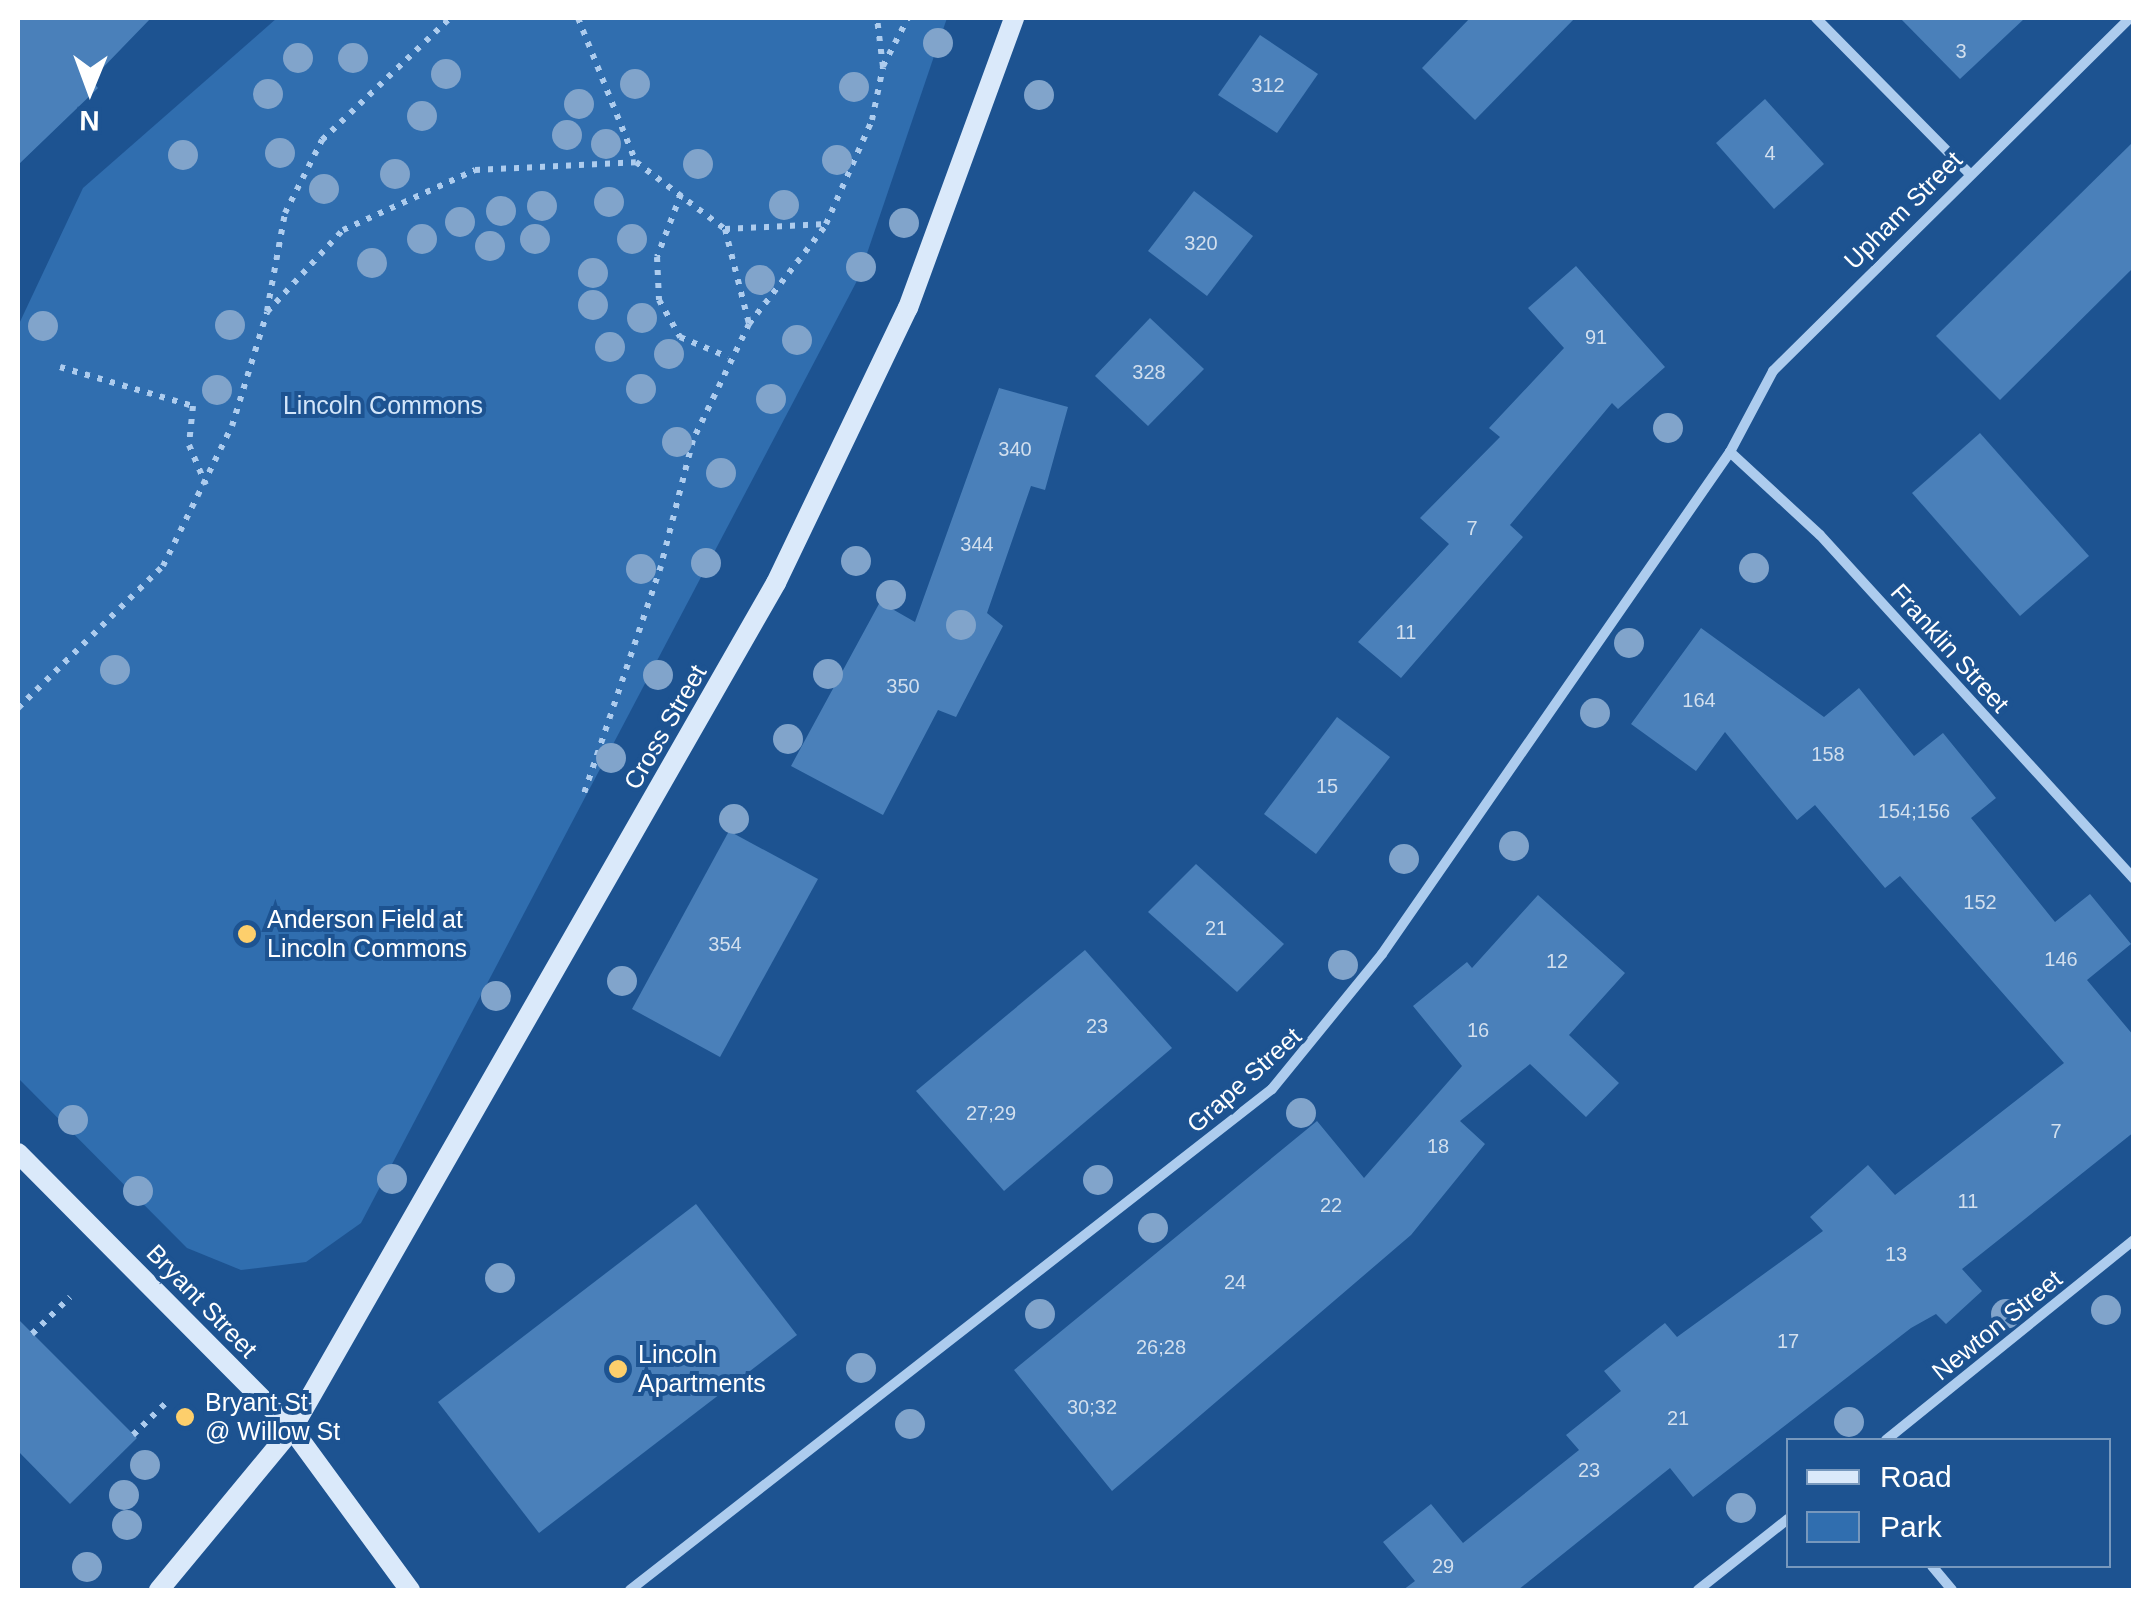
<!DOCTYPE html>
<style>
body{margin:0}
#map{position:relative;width:2151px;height:1608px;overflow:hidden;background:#1d5391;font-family:Helvetica,sans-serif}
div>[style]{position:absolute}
.green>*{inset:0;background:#306eaf}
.building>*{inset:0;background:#4a80ba}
.path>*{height:6px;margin-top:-3px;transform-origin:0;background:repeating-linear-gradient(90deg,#adccee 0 5px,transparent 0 13px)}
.minor>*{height:10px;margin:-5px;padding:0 5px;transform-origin:5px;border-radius:5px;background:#adccee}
.secondary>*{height:20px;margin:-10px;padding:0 10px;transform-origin:10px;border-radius:10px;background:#dae9fa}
.trees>*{width:30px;height:30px;margin:-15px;border-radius:50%;background:#81a4cb}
.dots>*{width:28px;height:28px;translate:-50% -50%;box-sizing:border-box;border:5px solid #1d5391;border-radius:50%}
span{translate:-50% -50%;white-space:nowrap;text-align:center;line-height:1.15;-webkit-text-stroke:8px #1d5391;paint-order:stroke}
.number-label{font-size:20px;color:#d2dfee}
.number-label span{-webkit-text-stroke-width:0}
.street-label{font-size:25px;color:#fff}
.park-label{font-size:25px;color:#d3e6fa}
.poi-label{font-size:25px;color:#fff}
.left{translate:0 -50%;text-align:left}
.frame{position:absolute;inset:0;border:20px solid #fff;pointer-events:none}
.legend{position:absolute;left:1786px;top:1438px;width:325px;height:130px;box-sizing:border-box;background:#1d5391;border:2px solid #7798bd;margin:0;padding:12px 18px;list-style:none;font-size:30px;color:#fff}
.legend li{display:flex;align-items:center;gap:20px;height:50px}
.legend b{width:50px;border:2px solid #7798bd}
.north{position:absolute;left:40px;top:40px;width:100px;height:100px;-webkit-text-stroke:8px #1d5391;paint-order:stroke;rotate:181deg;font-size:28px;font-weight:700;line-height:40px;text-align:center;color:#fff}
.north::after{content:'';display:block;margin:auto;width:35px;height:45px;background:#fff;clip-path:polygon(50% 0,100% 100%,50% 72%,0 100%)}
</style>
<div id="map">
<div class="green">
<i style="clip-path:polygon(277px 18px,947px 18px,859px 277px,361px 1223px,306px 1262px,241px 1270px,187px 1248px,18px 1078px,18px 326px,83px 188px)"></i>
</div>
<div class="building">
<i style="clip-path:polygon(18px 18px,151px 18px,91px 80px,98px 88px,18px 165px)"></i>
<i style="clip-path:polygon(1470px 18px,1575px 18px,1475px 120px,1422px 68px)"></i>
<i style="clip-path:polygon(1900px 18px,2025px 18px,1960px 79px)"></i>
<i style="clip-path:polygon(1260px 35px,1318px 74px,1277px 133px,1218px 95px)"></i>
<i style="clip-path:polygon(1765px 99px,1824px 164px,1774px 209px,1716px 143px)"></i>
<i style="clip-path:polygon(2134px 141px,2134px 267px,2000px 400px,1936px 336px)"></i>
<i style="clip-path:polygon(1194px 191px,1253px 236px,1207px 296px,1148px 251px)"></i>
<i style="clip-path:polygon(1576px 266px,1665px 367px,1618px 409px,1612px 403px,1510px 525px,1523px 537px,1401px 678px,1358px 642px,1449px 544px,1420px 518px,1500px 437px,1489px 428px,1564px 348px,1528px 308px)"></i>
<i style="clip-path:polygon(1150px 318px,1204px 369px,1148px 426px,1095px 376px)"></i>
<i style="clip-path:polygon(999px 388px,1068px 407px,1045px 490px,1031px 486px,987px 613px,1003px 626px,956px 717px,938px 710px,883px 815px,791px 766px,880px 602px,915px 622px)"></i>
<i style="clip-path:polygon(1980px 433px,2089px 556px,2020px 616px,1912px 493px)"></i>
<i style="clip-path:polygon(1701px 628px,1824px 717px,1859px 688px,1914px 756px,1943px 733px,1996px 798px,1971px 818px,2055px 922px,2090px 894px,2131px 944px,2087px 980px,2134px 1036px,2134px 1132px,1962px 1269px,1982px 1291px,1946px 1324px,1936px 1314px,1911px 1328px,1693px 1497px,1670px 1468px,1518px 1590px,1403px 1590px,1415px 1581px,1383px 1542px,1431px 1504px,1463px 1543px,1579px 1450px,1566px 1435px,1621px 1391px,1604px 1371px,1665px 1323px,1677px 1337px,1823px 1231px,1810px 1217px,1868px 1165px,1895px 1195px,2064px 1063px,1900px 876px,1885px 888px,1815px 805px,1797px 820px,1725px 732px,1696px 771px,1631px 724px)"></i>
<i style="clip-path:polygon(1337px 717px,1390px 757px,1316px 854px,1264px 814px)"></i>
<i style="clip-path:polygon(729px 831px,818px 879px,720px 1057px,632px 1009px)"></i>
<i style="clip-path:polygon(1196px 864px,1284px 944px,1237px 992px,1148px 912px)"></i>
<i style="clip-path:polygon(1538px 895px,1625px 973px,1569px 1035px,1619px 1083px,1586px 1117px,1530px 1064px,1460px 1121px,1485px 1144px,1411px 1235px,1112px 1491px,1014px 1370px,1317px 1121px,1364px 1178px,1462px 1066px,1413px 1006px,1467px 962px,1472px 968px)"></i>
<i style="clip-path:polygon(1085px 950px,1172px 1048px,1004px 1191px,916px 1091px)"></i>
<i style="clip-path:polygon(696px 1204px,797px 1335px,539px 1533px,438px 1402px)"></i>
<i style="clip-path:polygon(18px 1319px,137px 1438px,70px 1504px,18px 1451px)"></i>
</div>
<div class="path">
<i style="left:578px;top:18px;width:155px;rotate:68.1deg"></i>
<i style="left:636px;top:162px;width:111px;rotate:37deg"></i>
<i style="left:725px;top:229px;width:98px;rotate:75.8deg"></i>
<i style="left:749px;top:324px;width:129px;rotate:115.8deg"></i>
<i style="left:693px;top:440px;width:130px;rotate:104.3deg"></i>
<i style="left:661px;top:566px;width:240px;rotate:108.7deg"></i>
<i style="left:883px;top:66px;width:54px;rotate:-62.5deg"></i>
<i style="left:681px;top:194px;width:67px;rotate:110.9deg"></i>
<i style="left:657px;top:257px;width:43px;rotate:87.3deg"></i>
<i style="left:659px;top:300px;width:43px;rotate:60.4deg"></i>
<i style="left:680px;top:337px;width:52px;rotate:22.6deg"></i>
<i style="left:725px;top:229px;width:101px;rotate:-2.8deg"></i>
<i style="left:826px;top:224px;width:114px;rotate:-66.1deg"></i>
<i style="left:872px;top:120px;width:54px;rotate:-78.3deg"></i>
<i style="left:883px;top:67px;width:49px;rotate:-97deg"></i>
<i style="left:267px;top:311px;width:100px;rotate:-79.6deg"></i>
<i style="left:285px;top:213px;width:82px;rotate:-63.1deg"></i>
<i style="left:322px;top:140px;width:177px;rotate:-43.6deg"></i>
<i style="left:749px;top:324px;width:125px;rotate:-52.1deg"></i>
<i style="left:60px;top:367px;width:139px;rotate:16.3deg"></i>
<i style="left:193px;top:406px;width:39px;rotate:96deg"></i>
<i style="left:189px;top:445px;width:43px;rotate:67deg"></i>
<i style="left:18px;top:708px;width:203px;rotate:-44.4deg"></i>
<i style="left:163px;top:566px;width:156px;rotate:-63.8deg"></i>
<i style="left:232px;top:426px;width:119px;rotate:-72.9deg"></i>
<i style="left:267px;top:312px;width:112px;rotate:-47.2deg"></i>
<i style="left:343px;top:230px;width:145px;rotate:-24.4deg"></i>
<i style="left:475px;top:170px;width:161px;rotate:-2.8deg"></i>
<i style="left:32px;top:1334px;width:53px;rotate:-44.2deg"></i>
<i style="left:133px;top:1435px;width:50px;rotate:-44.2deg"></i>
</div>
<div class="minor">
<i style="left:1816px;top:18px;width:218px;rotate:45.4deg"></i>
<i style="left:1730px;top:452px;width:122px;rotate:42.7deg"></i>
<i style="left:1820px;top:535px;width:466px;rotate:47.6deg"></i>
<i style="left:1886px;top:1440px;width:319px;rotate:-38.9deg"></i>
<i style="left:1932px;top:1566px;width:31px;rotate:50deg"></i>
<i style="left:630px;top:1590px;width:814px;rotate:-37.97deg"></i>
<i style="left:1272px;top:1089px;width:174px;rotate:-50.8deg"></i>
<i style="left:1382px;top:954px;width:611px;rotate:-55.27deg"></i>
<i style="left:1730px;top:452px;width:92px;rotate:-62deg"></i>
<i style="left:1773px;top:371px;width:502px;rotate:-44.68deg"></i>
<i style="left:1698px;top:1590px;width:115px;rotate:-38.3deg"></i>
</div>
<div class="secondary">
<i style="left:18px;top:1153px;width:389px;rotate:45.2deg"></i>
<i style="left:292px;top:1429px;width:200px;rotate:53.8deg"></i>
<i style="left:159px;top:1590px;width:209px;rotate:-50.4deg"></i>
<i style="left:292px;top:1429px;width:975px;rotate:-60.23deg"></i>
<i style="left:776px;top:583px;width:305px;rotate:-64.4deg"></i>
<i style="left:908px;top:308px;width:309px;rotate:-69.9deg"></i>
</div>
<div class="trees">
<i style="left:938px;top:43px"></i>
<i style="left:298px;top:58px"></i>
<i style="left:353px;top:58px"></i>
<i style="left:446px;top:74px"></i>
<i style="left:635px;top:84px"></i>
<i style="left:854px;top:87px"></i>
<i style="left:268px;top:94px"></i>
<i style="left:1039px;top:95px"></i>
<i style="left:579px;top:104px"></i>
<i style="left:422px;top:116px"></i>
<i style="left:567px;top:135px"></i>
<i style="left:606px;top:144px"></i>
<i style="left:280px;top:153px"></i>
<i style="left:183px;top:155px"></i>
<i style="left:837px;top:160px"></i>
<i style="left:698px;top:164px"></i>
<i style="left:395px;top:174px"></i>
<i style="left:324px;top:189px"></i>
<i style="left:609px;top:202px"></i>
<i style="left:784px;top:205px"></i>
<i style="left:542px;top:206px"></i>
<i style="left:501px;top:211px"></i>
<i style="left:460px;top:222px"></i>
<i style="left:904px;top:223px"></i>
<i style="left:422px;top:239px"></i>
<i style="left:535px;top:239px"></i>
<i style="left:632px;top:239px"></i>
<i style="left:490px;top:246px"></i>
<i style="left:372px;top:263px"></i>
<i style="left:861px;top:267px"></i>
<i style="left:593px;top:273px"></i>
<i style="left:760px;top:280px"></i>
<i style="left:593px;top:305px"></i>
<i style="left:642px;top:318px"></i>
<i style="left:230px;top:325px"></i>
<i style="left:43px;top:326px"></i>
<i style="left:797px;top:340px"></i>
<i style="left:610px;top:347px"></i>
<i style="left:669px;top:354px"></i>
<i style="left:641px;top:389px"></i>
<i style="left:217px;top:390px"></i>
<i style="left:771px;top:399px"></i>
<i style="left:1668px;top:428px"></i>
<i style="left:677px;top:442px"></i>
<i style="left:721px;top:473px"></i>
<i style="left:856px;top:561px"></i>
<i style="left:706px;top:563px"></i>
<i style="left:1754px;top:568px"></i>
<i style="left:641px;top:569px"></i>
<i style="left:891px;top:595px"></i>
<i style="left:961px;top:625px"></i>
<i style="left:1629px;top:643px"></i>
<i style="left:115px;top:670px"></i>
<i style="left:828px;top:674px"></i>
<i style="left:658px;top:675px"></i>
<i style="left:1595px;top:713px"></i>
<i style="left:788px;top:739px"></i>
<i style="left:611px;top:758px"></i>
<i style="left:734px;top:819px"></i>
<i style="left:1514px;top:846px"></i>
<i style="left:1404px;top:859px"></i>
<i style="left:1343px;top:965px"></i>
<i style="left:622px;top:981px"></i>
<i style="left:496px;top:996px"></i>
<i style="left:1301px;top:1113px"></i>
<i style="left:73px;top:1120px"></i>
<i style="left:392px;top:1179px"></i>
<i style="left:1098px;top:1180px"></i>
<i style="left:138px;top:1191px"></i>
<i style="left:1153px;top:1228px"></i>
<i style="left:500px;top:1278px"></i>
<i style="left:2106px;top:1310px"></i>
<i style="left:1040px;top:1314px"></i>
<i style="left:2006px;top:1314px"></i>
<i style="left:861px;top:1368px"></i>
<i style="left:1849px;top:1422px"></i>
<i style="left:910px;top:1424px"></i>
<i style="left:145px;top:1465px"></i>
<i style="left:124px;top:1495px"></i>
<i style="left:1741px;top:1508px"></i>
<i style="left:127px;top:1525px"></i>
<i style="left:87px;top:1567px"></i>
</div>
<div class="dots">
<i style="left:247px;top:934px;background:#fdcf6c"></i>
<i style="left:618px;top:1369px;background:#fdcf6c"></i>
<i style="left:185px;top:1417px;background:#fdcf6c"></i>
</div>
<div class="number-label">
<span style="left:1961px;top:51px">3</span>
<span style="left:1268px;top:85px">312</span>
<span style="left:1770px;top:153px">4</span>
<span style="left:1201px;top:243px">320</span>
<span style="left:1596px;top:337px">91</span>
<span style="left:1149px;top:372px">328</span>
<span style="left:1015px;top:449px">340</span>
<span style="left:1472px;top:528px">7</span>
<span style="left:977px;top:544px">344</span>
<span style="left:1406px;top:632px">11</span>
<span style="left:903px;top:686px">350</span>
<span style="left:1699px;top:700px">164</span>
<span style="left:1828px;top:754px">158</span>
<span style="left:1327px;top:786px">15</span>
<span style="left:1914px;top:811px">154;156</span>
<span style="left:1980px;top:902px">152</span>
<span style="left:1216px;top:928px">21</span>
<span style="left:725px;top:944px">354</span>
<span style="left:2061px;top:959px">146</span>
<span style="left:1557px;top:961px">12</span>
<span style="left:1097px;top:1026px">23</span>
<span style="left:1478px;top:1030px">16</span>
<span style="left:991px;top:1113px">27;29</span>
<span style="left:2056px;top:1131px">7</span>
<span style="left:1438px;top:1146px">18</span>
<span style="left:1968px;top:1201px">11</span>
<span style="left:1331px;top:1205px">22</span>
<span style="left:1896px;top:1254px">13</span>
<span style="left:1235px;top:1282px">24</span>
<span style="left:1788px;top:1341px">17</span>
<span style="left:1161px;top:1347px">26;28</span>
<span style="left:1092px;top:1407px">30;32</span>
<span style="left:1678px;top:1418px">21</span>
<span style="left:1589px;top:1470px">23</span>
<span style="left:1443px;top:1566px">29</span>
</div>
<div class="street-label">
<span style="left:1903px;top:210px;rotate:-45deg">Upham Street</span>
<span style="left:1950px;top:648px;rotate:48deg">Franklin Street</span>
<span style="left:665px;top:727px;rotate:-60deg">Cross Street</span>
<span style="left:1244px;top:1080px;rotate:-42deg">Grape Street</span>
<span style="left:202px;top:1301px;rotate:46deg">Bryant Street</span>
<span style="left:1997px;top:1325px;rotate:-39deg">Newton Street</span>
</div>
<div class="park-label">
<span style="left:383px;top:405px">Lincoln Commons</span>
</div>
<div class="poi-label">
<span class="left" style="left:267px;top:934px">Anderson Field at<br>Lincoln Commons</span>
<span class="left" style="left:638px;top:1369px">Lincoln<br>Apartments</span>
<span class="left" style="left:205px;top:1417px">Bryant St<br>@ Willow St</span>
</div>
<div class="frame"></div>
<ul class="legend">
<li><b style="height:12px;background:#dae9fa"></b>Road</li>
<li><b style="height:28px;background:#306eaf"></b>Park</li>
</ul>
<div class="north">N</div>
</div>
